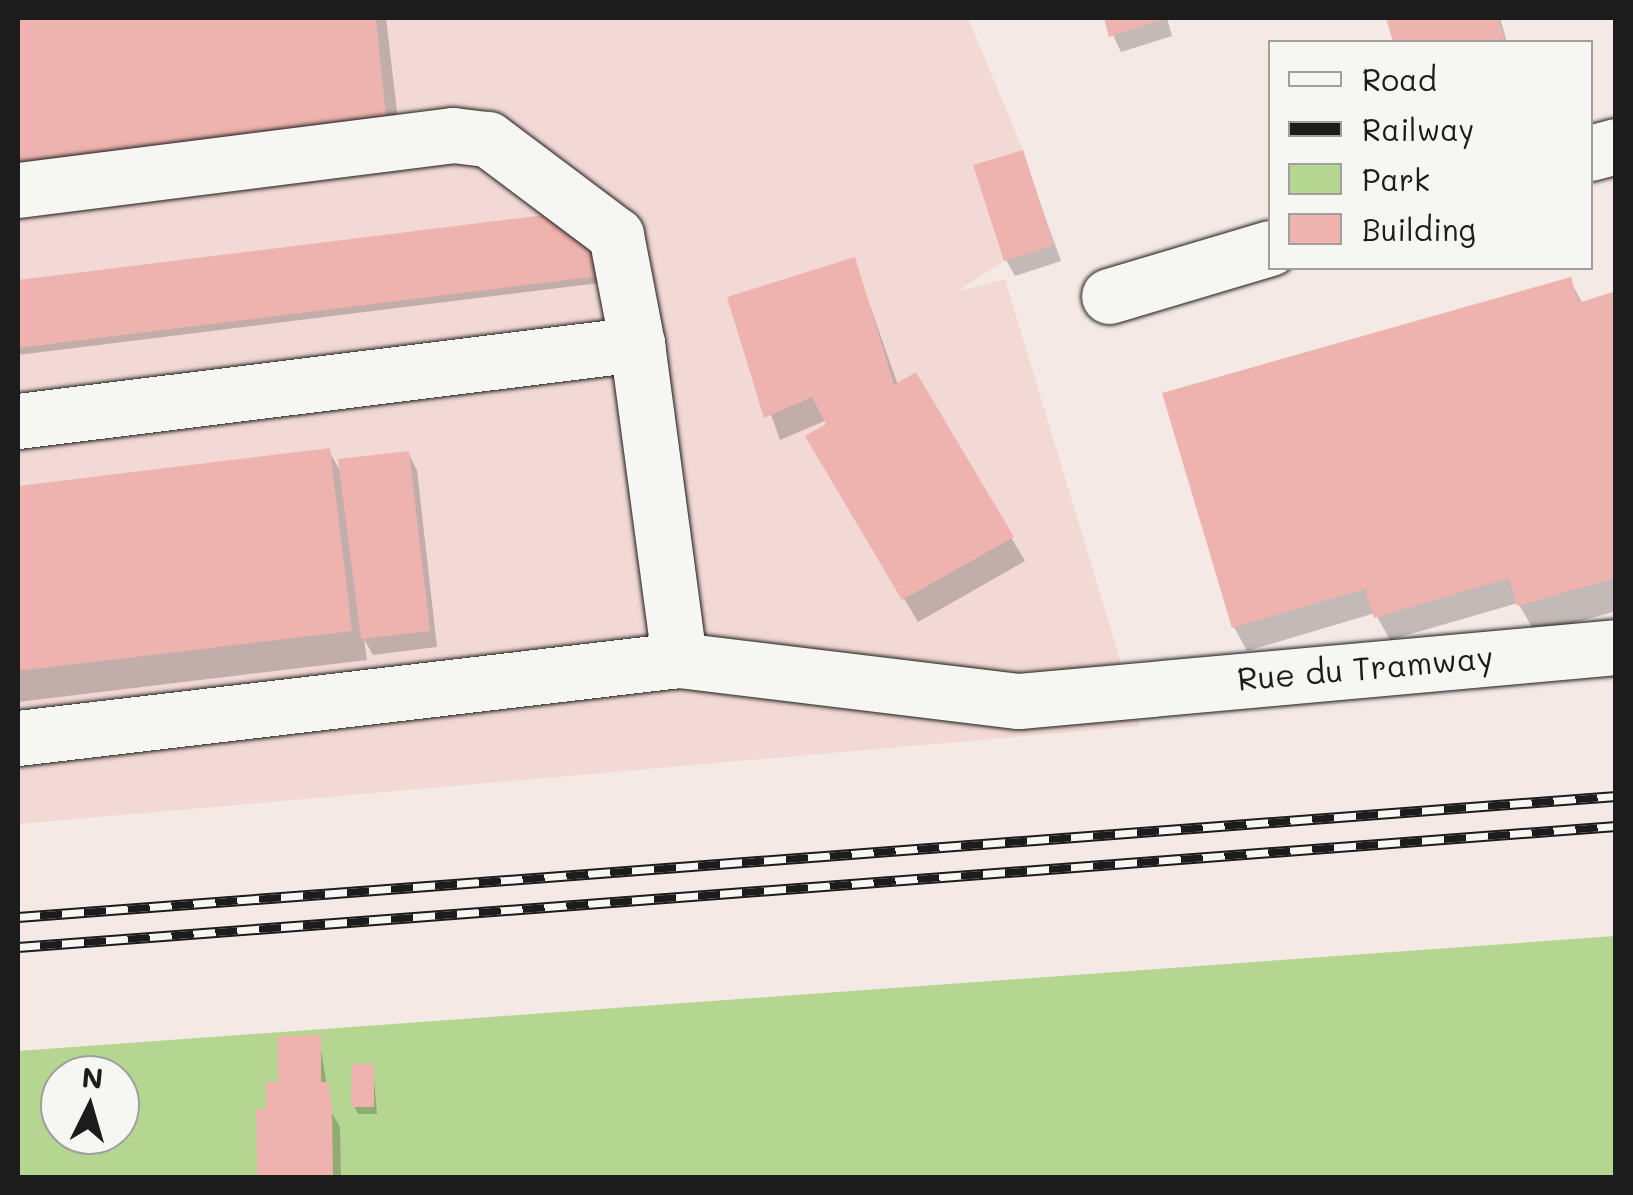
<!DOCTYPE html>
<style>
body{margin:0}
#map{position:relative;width:1633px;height:1195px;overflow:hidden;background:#f4e9e5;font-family:Mali,sans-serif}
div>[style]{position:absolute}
.built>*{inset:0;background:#f2d9d5}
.green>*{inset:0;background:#b5d690}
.shadow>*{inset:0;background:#0003}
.building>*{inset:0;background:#eeb3af}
.roads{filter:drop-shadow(0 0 2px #1c1c1c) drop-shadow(0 0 2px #1c1c1c)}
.minor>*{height:55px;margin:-27.5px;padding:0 27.5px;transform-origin:27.5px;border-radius:27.5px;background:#f6f6f2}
.rail>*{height:11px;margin-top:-5.5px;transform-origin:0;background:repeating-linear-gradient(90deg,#f6f6f2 0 22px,#1c1c1c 0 44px);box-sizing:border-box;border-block:2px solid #1c1c1c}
span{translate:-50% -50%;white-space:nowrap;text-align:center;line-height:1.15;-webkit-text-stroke:9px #f6f6f2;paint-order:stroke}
.street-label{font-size:32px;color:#1c1c1c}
.frame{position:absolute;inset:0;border:20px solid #1c1c1c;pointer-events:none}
.legend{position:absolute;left:1268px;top:40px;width:325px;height:230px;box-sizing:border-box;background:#f6f6f2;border:2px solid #9f9f9c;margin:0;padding:12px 18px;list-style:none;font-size:30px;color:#1c1c1c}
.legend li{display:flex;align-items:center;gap:20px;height:50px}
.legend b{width:50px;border:2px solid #9f9f9c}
.north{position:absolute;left:40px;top:1055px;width:100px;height:100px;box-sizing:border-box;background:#f6f6f2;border:2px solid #9f9f9c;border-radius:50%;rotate:5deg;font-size:28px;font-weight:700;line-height:40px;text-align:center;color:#1c1c1c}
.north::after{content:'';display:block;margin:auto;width:35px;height:45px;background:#1c1c1c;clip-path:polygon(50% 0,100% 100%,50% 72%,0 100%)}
</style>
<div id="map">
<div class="built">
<i style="clip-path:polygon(18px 18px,968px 18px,1023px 150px,974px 165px,1004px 261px,958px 291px,1005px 279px,1140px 726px,18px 824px)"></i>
</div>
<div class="green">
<i style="clip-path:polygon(evenodd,1615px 936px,1615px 1177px,18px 1178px,18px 1051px,1615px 936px,60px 1075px,120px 1075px,120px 1135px,60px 1135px,60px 1075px)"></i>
</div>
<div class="shadow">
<i style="clip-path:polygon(18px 18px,386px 18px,401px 146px,18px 193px)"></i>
<i style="clip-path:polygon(1105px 18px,1167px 18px,1172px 36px,1121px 52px)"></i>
<i style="clip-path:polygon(1389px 18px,1500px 18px,1507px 42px,1396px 42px)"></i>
<i style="clip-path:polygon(1022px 153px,1061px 261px,1015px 276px,1006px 260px)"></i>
<i style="clip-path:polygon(544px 218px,624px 280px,18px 355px,18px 282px)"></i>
<i style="clip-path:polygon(854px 260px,898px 385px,915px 375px,1025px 561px,918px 622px,808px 437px,829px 425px,827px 420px,780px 440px,730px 299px)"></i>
<i style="clip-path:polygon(1570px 280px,1583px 304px,1616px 294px,1616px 611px,1536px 634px,1518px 603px,1390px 640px,1375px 613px,1247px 651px,1234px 627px)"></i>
<i style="clip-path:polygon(329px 451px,342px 474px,408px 453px,417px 470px,437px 647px,373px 655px,364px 639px,367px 660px,18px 702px,18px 490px)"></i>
<i style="clip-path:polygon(319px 1037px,331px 1111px,340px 1127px,341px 1178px,260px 1178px,269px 1111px,280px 1085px)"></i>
<i style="clip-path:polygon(373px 1067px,377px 1114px,358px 1114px,354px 1106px)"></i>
</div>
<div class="building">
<i style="clip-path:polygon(18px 18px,376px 18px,386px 117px,18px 163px)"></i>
<i style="clip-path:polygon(1104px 18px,1169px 18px,1109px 37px)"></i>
<i style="clip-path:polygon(1386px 18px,1498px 18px,1505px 42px,1393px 42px)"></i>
<i style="clip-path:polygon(1023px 150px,1054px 245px,1004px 261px,973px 165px)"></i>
<i style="clip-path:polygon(545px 215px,622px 273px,18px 348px,18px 280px)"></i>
<i style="clip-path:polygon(855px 257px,894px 385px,916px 372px,1014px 537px,902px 600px,805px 436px,826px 424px,812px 397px,764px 418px,727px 297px)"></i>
<i style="clip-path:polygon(1571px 277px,1578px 303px,1616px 291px,1616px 578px,1517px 606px,1509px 578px,1374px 618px,1365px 589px,1232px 628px,1162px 393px)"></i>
<i style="clip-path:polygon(330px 448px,352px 631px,18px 671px,18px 486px)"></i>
<i style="clip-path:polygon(409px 451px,430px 631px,361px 639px,338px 459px)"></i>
<i style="clip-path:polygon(321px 1035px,321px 1082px,328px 1082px,332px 1108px,333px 1178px,257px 1178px,256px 1109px,266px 1109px,266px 1082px,278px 1082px,278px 1036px)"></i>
<i style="clip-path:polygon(352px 1064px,374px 1064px,374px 1107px,351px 1107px)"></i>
</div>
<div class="roads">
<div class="minor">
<i style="left:1590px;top:153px;width:27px;rotate:-15deg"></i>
<i style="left:18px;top:190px;width:438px;rotate:-7.2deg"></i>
<i style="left:453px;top:135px;width:35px;rotate:7deg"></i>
<i style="left:488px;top:139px;width:160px;rotate:36.9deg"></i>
<i style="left:616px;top:235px;width:111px;rotate:79.1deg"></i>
<i style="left:1109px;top:296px;width:168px;rotate:-16.6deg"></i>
<i style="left:18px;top:421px;width:624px;rotate:-7.09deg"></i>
<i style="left:637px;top:344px;width:319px;rotate:82.4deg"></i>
<i style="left:679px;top:660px;width:342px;rotate:6.9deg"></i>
<i style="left:1019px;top:701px;width:599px;rotate:-5.17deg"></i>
<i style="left:18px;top:738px;width:666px;rotate:-6.73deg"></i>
</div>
</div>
<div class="rail">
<i style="left:18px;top:917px;width:1603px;rotate:-4.33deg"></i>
<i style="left:18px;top:947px;width:1603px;rotate:-4.33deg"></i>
</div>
<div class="street-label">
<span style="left:1365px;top:667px;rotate:-5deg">Rue du Tramway</span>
</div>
<div class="frame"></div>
<ul class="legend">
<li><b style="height:12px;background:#f6f6f2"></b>Road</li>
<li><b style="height:12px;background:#1c1c1c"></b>Railway</li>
<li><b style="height:28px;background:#b5d690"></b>Park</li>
<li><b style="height:28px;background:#eeb3af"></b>Building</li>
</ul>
<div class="north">N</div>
</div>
